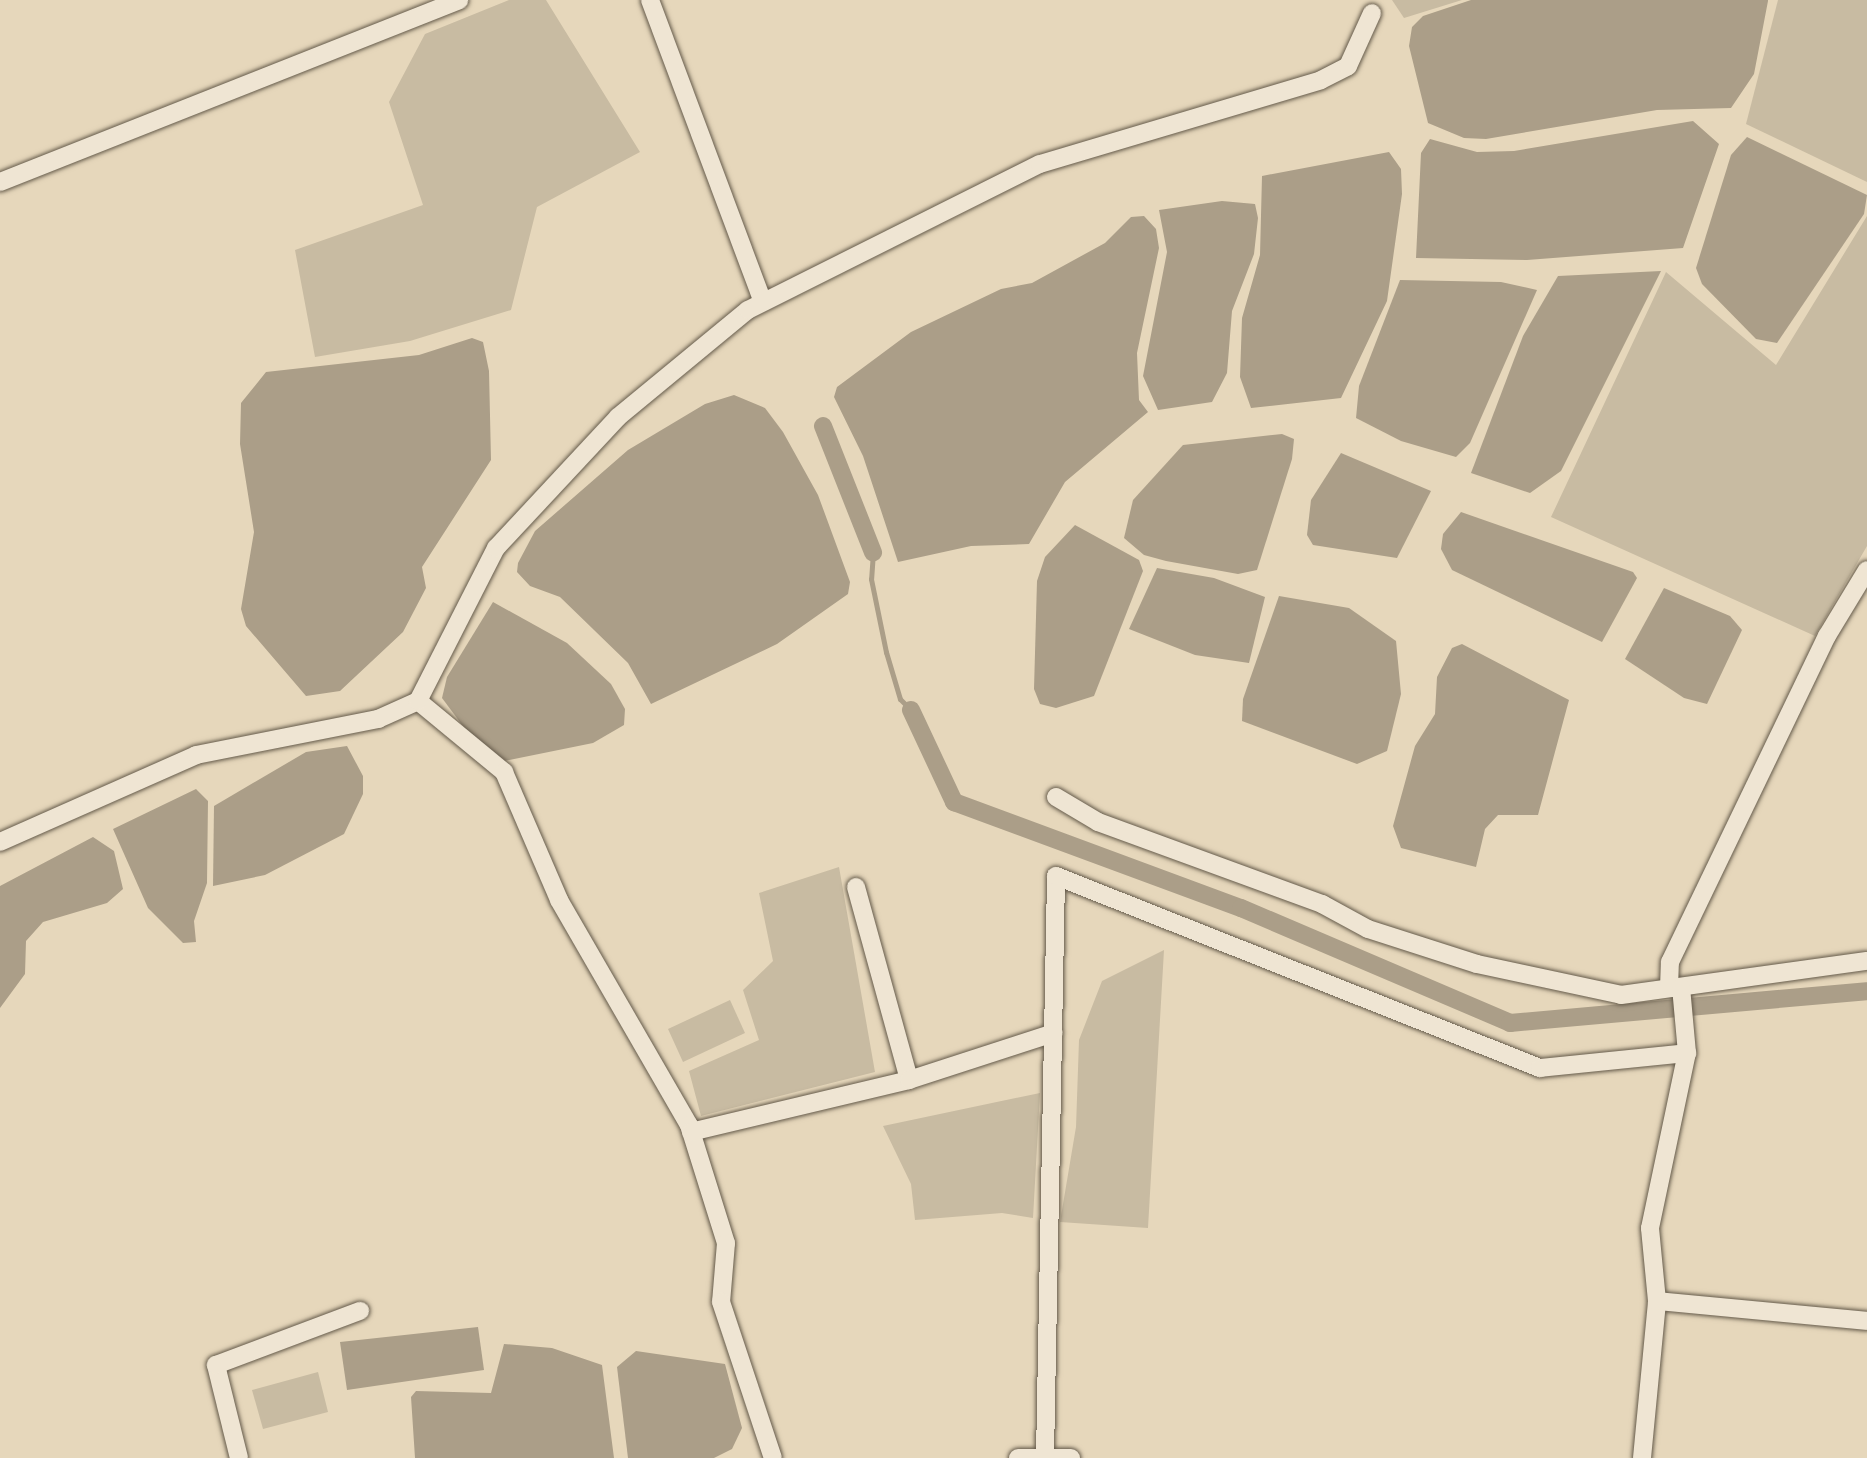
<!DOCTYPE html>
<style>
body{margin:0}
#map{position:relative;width:1867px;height:1458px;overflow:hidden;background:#e6d7bb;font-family:"IM FELL English",serif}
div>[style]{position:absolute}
.green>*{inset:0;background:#c8bba2}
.water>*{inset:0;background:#ab9e88}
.stream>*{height:5px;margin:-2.5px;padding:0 2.5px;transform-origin:2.5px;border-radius:2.5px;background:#ab9e88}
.canal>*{height:18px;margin:-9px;padding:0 9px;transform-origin:9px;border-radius:9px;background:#ab9e88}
.roads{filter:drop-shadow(0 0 2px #645a4a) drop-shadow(0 0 2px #645a4a)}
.minor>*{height:18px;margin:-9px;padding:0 9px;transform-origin:9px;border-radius:9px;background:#efe5d3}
span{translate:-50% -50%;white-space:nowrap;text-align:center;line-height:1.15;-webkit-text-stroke:10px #efe5d3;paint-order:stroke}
</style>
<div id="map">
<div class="green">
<i style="clip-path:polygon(509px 0,546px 0,640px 152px,537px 207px,511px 310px,410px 341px,315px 357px,295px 250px,423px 205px,389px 102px,425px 34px)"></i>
<i style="clip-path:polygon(1392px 0,1462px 0,1404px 18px)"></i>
<i style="clip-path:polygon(1778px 0,1867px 0,1867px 182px,1746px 124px)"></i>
<i style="clip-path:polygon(1867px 216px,1867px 546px,1815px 636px,1551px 517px,1666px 272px,1776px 365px)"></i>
<i style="clip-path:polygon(839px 867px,875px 1072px,701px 1116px,689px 1071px,759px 1040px,743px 990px,773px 961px,759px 893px)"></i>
<i style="clip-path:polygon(1164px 950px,1148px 1228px,1060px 1222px,1076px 1127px,1079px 1040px,1102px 981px)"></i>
<i style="clip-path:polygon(730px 1000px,745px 1033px,683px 1062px,668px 1029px)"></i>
<i style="clip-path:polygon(1040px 1093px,1033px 1218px,1002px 1213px,915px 1220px,911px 1184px,883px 1126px)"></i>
<i style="clip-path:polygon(318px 1372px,328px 1412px,263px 1429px,252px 1390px)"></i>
</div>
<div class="water">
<i style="clip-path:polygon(1471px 0,1768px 0,1768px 1px,1754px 74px,1731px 108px,1657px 110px,1486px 139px,1464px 138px,1428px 123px,1409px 46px,1412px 27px,1423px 16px)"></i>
<i style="clip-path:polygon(1693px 121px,1719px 144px,1683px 248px,1527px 260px,1416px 258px,1421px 153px,1430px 139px,1477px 152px,1514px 151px)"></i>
<i style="clip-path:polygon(1747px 137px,1867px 195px,1864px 214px,1777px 343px,1756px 339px,1702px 284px,1696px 268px,1731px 155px)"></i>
<i style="clip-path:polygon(1389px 152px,1401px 169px,1402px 194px,1387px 301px,1341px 398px,1251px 408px,1240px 377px,1242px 318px,1260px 255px,1262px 176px)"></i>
<i style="clip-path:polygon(1222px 201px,1255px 204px,1258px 218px,1254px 254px,1232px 311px,1227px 373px,1212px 402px,1158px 410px,1143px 376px,1167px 252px,1159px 210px)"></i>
<i style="clip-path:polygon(1144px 216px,1156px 229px,1159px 248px,1137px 353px,1139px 400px,1148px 412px,1065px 482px,1029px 544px,971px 546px,898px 562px,863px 456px,834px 397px,837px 387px,911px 332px,1001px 289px,1032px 283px,1105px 243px,1131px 217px)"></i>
<i style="clip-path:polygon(1661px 271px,1561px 471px,1530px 493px,1471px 473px,1523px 336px,1558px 276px)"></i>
<i style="clip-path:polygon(1400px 280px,1501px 282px,1537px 290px,1470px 443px,1456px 457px,1401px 441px,1356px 418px,1359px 386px)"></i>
<i style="clip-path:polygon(472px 338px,483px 342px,489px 371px,491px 460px,422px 567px,426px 588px,403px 632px,340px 691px,306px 696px,246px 626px,241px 609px,254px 532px,240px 444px,241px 403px,266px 372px,419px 355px)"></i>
<i style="clip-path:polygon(734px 395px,765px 408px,783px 432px,818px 495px,850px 582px,848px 594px,777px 644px,651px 704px,628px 663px,560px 597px,530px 586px,517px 572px,518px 563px,535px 531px,628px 450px,705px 404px)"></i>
<i style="clip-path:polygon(1282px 434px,1294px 439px,1292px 459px,1257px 570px,1238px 574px,1166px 561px,1144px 555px,1124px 538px,1133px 500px,1183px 445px)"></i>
<i style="clip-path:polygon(1341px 453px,1431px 491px,1397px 558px,1313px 545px,1307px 535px,1311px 500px)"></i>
<i style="clip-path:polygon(1461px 512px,1633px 572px,1637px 578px,1602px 642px,1452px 570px,1441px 549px,1443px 534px)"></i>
<i style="clip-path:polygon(1075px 525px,1139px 560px,1143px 571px,1094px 696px,1056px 708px,1040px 704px,1034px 689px,1037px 581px,1045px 557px)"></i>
<i style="clip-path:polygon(1157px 568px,1214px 578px,1265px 597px,1249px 663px,1195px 655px,1129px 629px)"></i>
<i style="clip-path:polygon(1664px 588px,1730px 616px,1742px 630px,1707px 704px,1684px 698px,1625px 659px)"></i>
<i style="clip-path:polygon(1279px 596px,1349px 608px,1396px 641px,1401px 694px,1387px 751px,1357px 764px,1242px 721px,1243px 699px)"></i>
<i style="clip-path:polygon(493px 602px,567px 643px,611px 684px,625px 709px,624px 725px,593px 743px,504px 761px,480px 749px,442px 698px,447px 677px)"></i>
<i style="clip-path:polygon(1462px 644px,1569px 700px,1538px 815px,1498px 815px,1485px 829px,1476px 867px,1401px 848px,1393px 826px,1415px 746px,1435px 714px,1437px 677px,1452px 648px)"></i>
<i style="clip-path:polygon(347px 746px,363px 776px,363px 794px,344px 834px,265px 875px,213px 886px,214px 806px,306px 752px)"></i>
<i style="clip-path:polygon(196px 789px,208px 801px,207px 883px,194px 921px,196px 942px,183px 943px,148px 908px,113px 829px)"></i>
<i style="clip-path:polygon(93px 837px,114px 851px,123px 889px,107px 903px,43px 922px,26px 941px,25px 974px,0 1008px,0 886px)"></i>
<i style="clip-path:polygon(478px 1327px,484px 1370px,347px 1390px,340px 1342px)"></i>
<i style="clip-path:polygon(504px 1344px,552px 1348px,602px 1365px,614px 1458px,415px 1458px,411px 1397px,416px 1391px,491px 1393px)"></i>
<i style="clip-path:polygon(636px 1351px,725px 1364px,742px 1428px,732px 1449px,714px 1458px,628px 1458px,617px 1367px)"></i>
</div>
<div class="stream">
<i style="left:873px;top:552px;width:27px;rotate:94deg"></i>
<i style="left:871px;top:579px;width:75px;rotate:78.4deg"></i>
<i style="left:886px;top:652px;width:49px;rotate:73.4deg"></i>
<i style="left:900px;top:699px;width:16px;rotate:45deg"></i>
</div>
<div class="canal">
<i style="left:823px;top:426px;width:136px;rotate:68.4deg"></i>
<i style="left:911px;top:710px;width:102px;rotate:64.9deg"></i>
<i style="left:954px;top:802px;width:306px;rotate:20.3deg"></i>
<i style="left:1241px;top:908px;width:293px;rotate:23.1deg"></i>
<i style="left:1510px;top:1023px;width:358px;rotate:-5.1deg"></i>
</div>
<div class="roads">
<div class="minor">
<i style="left:650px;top:0;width:322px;rotate:69.5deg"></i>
<i style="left:0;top:182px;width:494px;rotate:-21.6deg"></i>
<i style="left:418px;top:701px;width:112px;rotate:39.5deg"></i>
<i style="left:504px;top:772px;width:139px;rotate:66.7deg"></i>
<i style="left:559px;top:900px;width:260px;rotate:60deg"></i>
<i style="left:689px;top:1125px;width:124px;rotate:72.6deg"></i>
<i style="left:726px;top:1243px;width:59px;rotate:94.8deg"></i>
<i style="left:721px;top:1302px;width:164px;rotate:71.6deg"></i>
<i style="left:1056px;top:797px;width:49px;rotate:30.8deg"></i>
<i style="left:1098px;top:822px;width:239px;rotate:20.1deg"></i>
<i style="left:1322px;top:904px;width:52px;rotate:28.5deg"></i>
<i style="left:1368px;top:929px;width:114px;rotate:17.8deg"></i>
<i style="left:1477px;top:964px;width:147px;rotate:12.1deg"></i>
<i style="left:1621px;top:995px;width:248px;rotate:-7.9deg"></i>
<i style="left:0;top:842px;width:214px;rotate:-23.9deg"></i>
<i style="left:196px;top:755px;width:186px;rotate:-11.2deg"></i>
<i style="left:378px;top:719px;width:44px;rotate:-24.2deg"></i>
<i style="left:418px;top:701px;width:172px;rotate:-63deg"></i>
<i style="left:496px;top:548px;width:179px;rotate:-47deg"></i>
<i style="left:618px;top:417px;width:168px;rotate:-39.5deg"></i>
<i style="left:748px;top:310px;width:326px;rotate:-26.6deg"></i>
<i style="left:1040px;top:164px;width:293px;rotate:-16.6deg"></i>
<i style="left:1321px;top:80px;width:30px;rotate:-27deg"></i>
<i style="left:1348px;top:66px;width:58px;rotate:-65.6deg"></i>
<i style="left:856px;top:887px;width:200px;rotate:74.6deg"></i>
<i style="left:1669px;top:988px;width:26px;rotate:-88deg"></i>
<i style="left:1670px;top:962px;width:362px;rotate:-64.3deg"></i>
<i style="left:1827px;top:636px;width:77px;rotate:-58.8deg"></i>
<i style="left:691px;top:1132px;width:224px;rotate:-13.4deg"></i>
<i style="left:909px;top:1080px;width:152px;rotate:-18deg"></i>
<i style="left:1657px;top:1301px;width:211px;rotate:5.4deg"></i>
<i style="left:1045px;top:1456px;width:580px;rotate:-88.91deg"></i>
<i style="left:1056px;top:876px;width:521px;rotate:21.64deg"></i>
<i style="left:1540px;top:1068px;width:148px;rotate:-5.8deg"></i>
<i style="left:239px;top:1458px;width:96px;rotate:-103.9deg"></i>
<i style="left:216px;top:1365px;width:154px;rotate:-20.6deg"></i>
<i style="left:1018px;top:1458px;width:53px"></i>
<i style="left:1642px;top:1458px;width:158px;rotate:-84.5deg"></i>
<i style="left:1657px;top:1301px;width:73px;rotate:-95.5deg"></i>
<i style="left:1650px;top:1228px;width:179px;rotate:-78.1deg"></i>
<i style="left:1687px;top:1053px;width:66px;rotate:-95.2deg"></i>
</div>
</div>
</div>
